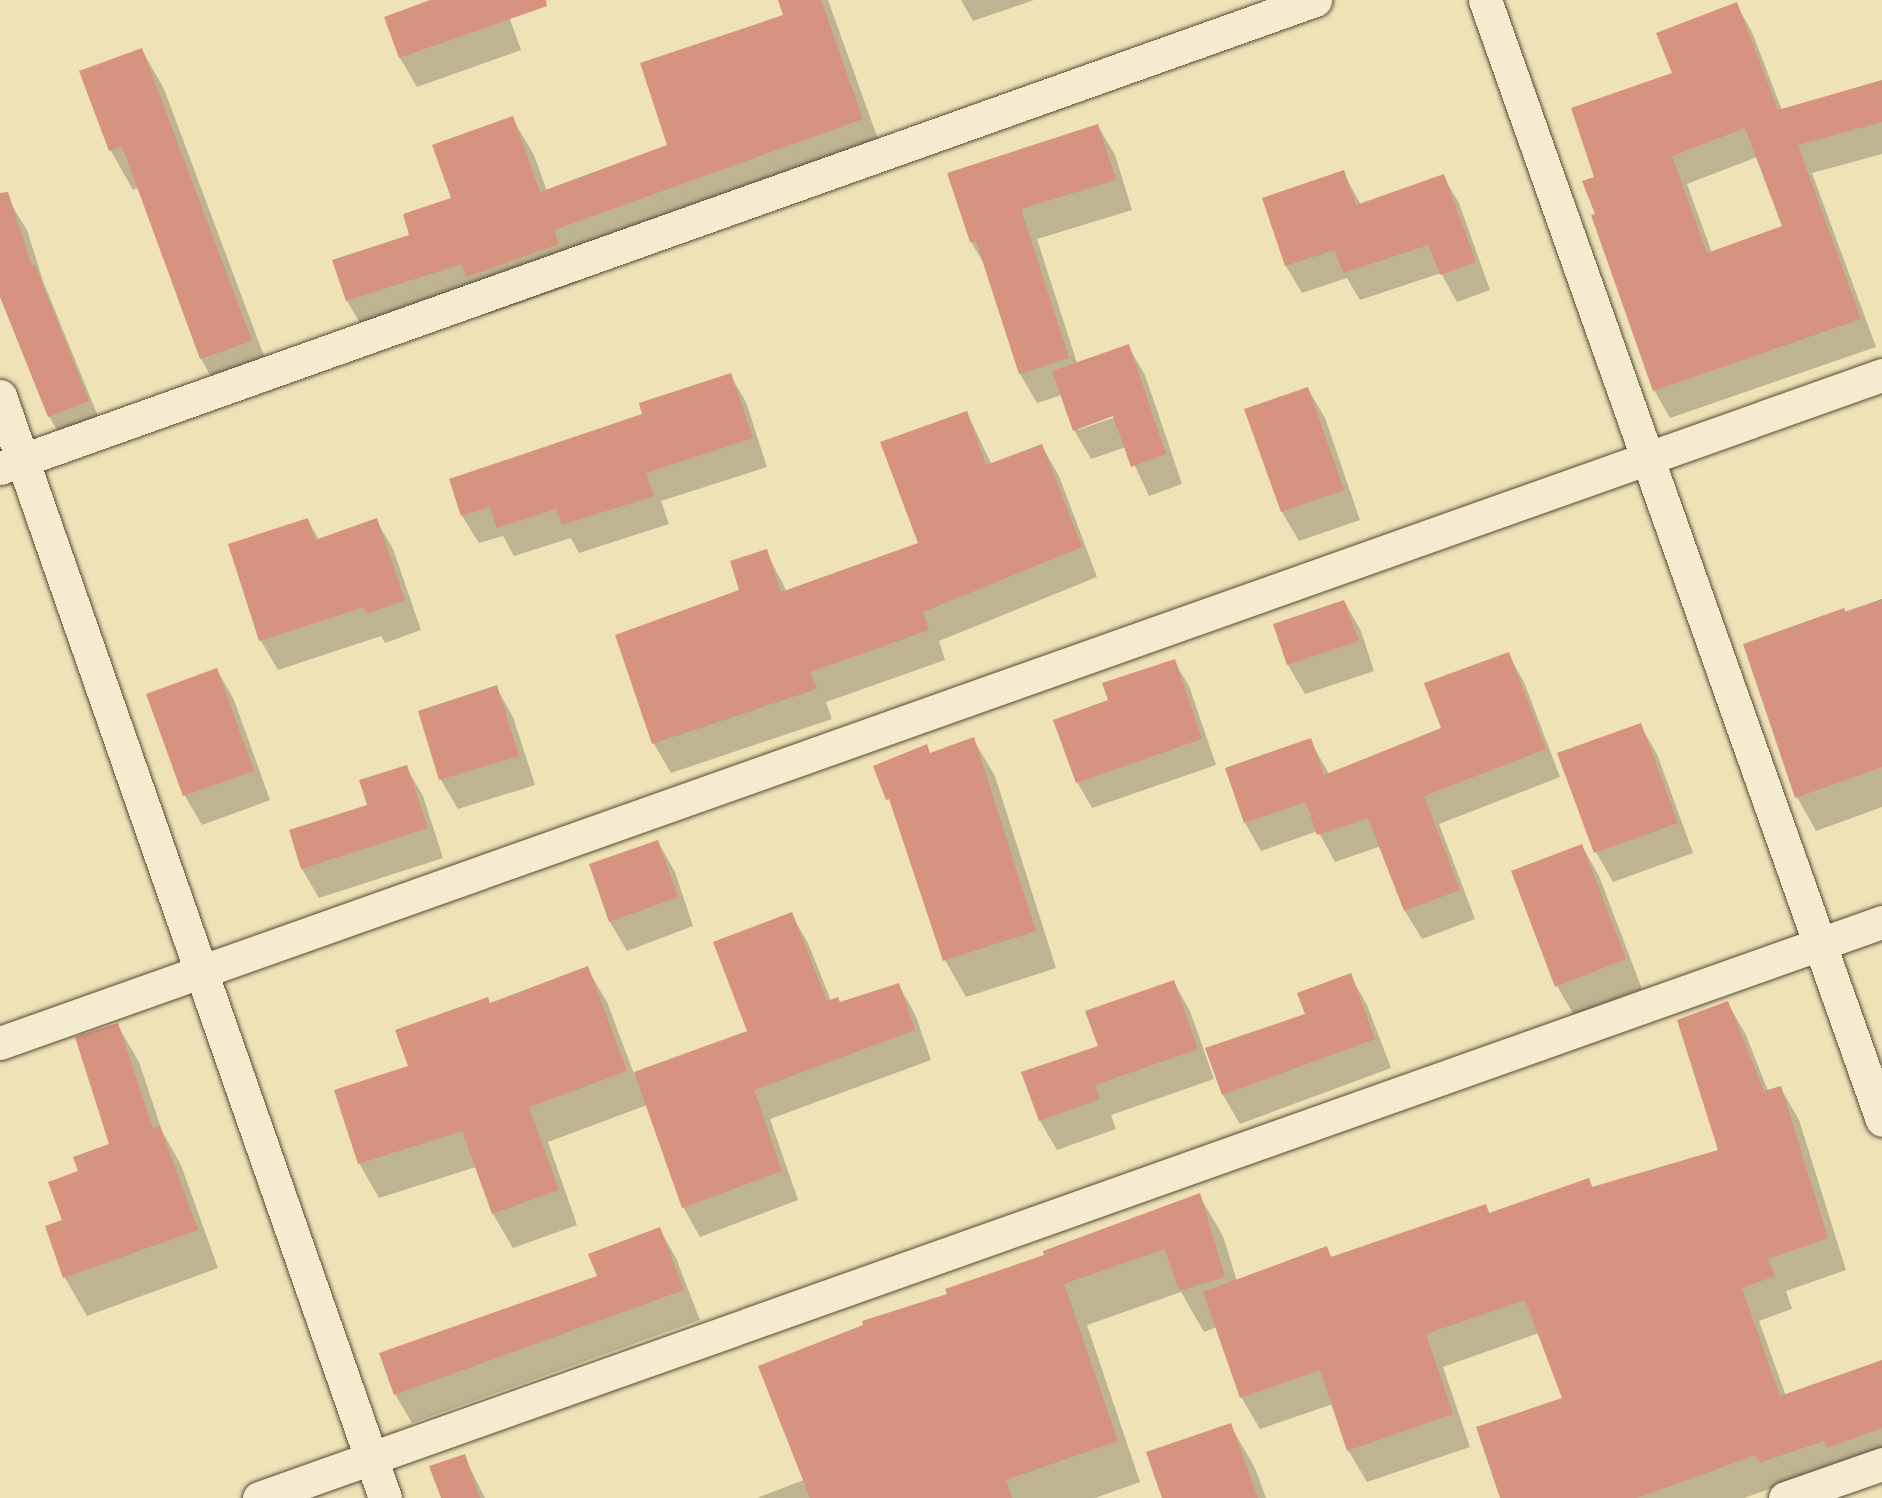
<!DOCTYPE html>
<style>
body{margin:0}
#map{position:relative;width:1882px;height:1498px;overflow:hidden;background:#efe2b6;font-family:"Libre Bodoni",serif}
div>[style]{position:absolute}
.shadow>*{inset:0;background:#0003}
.building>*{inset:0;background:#d59380}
.roads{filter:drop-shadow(0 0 2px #574a37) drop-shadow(0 0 2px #574a37)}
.street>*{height:33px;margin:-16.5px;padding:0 16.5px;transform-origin:16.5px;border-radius:16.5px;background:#f5ecd0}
span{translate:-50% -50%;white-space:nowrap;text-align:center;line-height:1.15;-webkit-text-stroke:5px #f5ecd0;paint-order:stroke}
</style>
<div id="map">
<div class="shadow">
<i style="clip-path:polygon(435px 0,503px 0,521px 50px,417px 87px,400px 58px,386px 18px)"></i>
<i style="clip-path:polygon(779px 0,828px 0,884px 156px,575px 268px,579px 282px,489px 314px,482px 302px,369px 338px,347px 301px,334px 261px,411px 236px,453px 199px,512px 118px,534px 155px,547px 191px,669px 146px,785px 16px)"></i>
<i style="clip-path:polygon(961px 0,1034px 0,973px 21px)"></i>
<i style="clip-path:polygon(evenodd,1736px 4px,1752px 32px,1782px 110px,1882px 81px,1882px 154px,1812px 173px,1876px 347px,1670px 418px,1654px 390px,1597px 215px,1596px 178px,1674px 74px,1736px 4px,1757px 157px,1783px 227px,1712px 253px,1687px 184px,1757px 157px)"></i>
<i style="clip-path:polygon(142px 50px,164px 89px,273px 380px,223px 398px,201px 359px,139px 187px,133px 190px,111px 151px,81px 72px)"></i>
<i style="clip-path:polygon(evenodd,1098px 126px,1115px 155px,1132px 210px,1037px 239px,1077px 363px,1128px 346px,1145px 375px,1182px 484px,1149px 496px,1126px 447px,1091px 459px,1074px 430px,1062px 395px,1037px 403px,1020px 374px,986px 267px,971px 242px,1098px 126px,1120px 412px,1121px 415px,1078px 430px,1078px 427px,1120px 412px)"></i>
<i style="clip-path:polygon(1343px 172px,1361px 205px,1443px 176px,1459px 203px,1490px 290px,1457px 302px,1441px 273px,1360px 300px,1347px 278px,1302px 293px,1286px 266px,1264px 199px)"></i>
<i style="clip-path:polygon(9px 201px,27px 230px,43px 281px,104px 431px,66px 446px,49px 416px,0 293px,0 204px)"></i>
<i style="clip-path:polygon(730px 375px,746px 402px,767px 467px,661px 501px,669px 524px,579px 553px,571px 538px,514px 556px,503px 536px,479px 543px,462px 516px,644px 415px)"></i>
<i style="clip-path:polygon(1308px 389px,1325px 418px,1360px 520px,1299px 541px,1282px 512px)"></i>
<i style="clip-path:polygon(967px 413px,992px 465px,1042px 446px,1059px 476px,1097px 577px,939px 641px,945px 660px,826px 702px,832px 719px,671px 773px,654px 744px,617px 636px,741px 591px,766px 551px,787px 592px,920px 544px)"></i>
<i style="clip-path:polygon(308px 520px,319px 540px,376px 520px,393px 549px,421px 630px,385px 643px,381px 636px,278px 670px,261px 641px,230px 545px)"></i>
<i style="clip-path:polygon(1882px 599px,1882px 807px,1816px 831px,1797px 797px,1744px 645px)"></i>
<i style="clip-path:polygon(1344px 601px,1361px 631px,1374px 671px,1305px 694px,1288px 665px,1275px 625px)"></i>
<i style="clip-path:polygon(1508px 654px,1524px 682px,1560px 777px,1439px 824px,1475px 919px,1422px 939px,1405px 911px,1381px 846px,1335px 862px,1318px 831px,1261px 851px,1245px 823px,1310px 740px,1329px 774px,1443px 729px)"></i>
<i style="clip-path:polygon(1174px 661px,1189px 686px,1216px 765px,1092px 808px,1077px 782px,1110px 701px)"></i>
<i style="clip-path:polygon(217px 670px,234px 700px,270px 800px,202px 825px,185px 796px,148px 695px)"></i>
<i style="clip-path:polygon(496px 687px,513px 717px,535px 785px,458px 809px,441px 780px,420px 712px)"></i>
<i style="clip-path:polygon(1640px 725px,1657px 754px,1693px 853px,1613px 882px,1596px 852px)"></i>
<i style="clip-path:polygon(973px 739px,995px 776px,1056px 968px,966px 997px,945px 960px,897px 816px,874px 767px,931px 754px)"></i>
<i style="clip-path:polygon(406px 767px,423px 796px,443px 858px,319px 898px,302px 869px,290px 831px,369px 806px)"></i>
<i style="clip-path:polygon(658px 842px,675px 872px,693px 926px,627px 951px,610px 922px,591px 865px)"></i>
<i style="clip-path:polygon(1582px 846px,1599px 876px,1642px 989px,1574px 1015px,1557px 986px)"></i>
<i style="clip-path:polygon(791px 914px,808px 943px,831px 1001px,840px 1003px,898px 984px,915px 1014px,931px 1060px,770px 1119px,798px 1200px,700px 1237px,683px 1207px,647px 1105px,548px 1142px,577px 1225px,513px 1248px,493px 1214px,476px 1167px,379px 1198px,359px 1163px,410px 1067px,491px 1004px,587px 968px,607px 1002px,634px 1074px,749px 1032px)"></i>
<i style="clip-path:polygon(1350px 975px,1367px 1005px,1391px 1068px,1240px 1124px,1223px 1095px,1207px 1049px,1307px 1015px)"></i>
<i style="clip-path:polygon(1173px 981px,1190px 1011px,1214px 1079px,1111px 1115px,1116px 1129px,1057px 1150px,1040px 1121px,1100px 1047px)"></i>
<i style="clip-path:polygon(1727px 1002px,1746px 1035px,1768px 1091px,1780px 1087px,1799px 1120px,1846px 1270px,1786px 1291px,1792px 1309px,1759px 1321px,1786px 1396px,1882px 1362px,1882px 1467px,1775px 1487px,1744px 1498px,1502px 1498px,1564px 1399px,1539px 1333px,1443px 1367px,1470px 1447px,1367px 1482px,1348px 1450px,1333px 1404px,1260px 1429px,1241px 1397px,1217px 1327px,1204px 1332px,1181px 1292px,1087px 1325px,1140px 1482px,1095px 1498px,757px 1498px,804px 1480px,948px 1294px,1199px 1195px,1223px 1236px,1237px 1281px,1326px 1248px,1333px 1259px,1485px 1206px,1490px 1214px,1589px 1180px,1593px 1188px,1720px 1151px)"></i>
<i style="clip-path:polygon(117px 1024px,139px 1062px,162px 1131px,181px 1165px,218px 1268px,87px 1316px,65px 1278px,47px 1227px,64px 1221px,80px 1172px,111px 1145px)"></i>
<i style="clip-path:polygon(659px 1228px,676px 1258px,700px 1320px,412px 1423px,395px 1394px,599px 1277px)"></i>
<i style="clip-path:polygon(1230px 1425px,1255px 1468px,1266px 1498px,1164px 1498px)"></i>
<i style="clip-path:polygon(464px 1456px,485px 1498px,442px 1498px)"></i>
</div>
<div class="building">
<i style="clip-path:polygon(430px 0,546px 0,547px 6px,399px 58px,384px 17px)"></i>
<i style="clip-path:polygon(778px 0,821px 0,863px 119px,554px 230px,559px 244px,466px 277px,462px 264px,346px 301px,332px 260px,409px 235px,403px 214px,451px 198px,432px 145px,513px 116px,540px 192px,667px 145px,640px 63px,783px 15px)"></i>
<i style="clip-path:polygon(evenodd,1737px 2px,1778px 110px,1882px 80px,1882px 122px,1798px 145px,1861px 319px,1653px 391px,1591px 215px,1595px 214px,1582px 181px,1594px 177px,1571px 108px,1672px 73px,1656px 33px,1737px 2px,1745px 128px,1782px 226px,1707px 253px,1672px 156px,1745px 128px)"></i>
<i style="clip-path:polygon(142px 48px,252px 341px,200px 359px,122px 146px,109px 151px,79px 71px)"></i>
<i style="clip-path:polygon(1098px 124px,1116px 180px,1021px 209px,1069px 358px,1019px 374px,976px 241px,970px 242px,947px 173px)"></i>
<i style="clip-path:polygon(1344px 170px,1356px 205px,1444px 174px,1476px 262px,1440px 275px,1429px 245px,1343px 273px,1335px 250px,1285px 266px,1262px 198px)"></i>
<i style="clip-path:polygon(8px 192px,32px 266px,35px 265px,89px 401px,48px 417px,0 297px,0 193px)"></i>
<i style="clip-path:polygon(1129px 344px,1166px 454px,1131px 467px,1113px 416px,1073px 431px,1052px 371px)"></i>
<i style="clip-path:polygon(731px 373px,753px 438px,646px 473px,654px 496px,562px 525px,556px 509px,497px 528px,490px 507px,461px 516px,449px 479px,642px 414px,639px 403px)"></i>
<i style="clip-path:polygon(1308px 387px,1344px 490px,1281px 512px,1244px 409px)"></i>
<i style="clip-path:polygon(967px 411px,986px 465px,1042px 444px,1082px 547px,923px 612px,929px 630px,810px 672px,817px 689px,652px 744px,615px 635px,739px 590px,730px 561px,767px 549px,781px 592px,918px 543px,880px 442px)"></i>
<i style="clip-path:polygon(308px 518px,315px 540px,377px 518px,405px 600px,367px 614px,364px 607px,259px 641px,228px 544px)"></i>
<i style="clip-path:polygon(1882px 599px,1882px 767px,1795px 798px,1743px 644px,1844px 608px,1846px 613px)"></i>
<i style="clip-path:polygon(1344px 600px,1359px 641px,1287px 665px,1273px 624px)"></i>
<i style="clip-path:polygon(1509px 652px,1546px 749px,1424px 796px,1460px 890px,1404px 911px,1368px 818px,1317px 835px,1306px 802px,1244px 823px,1225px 768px,1311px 738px,1324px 775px,1441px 728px,1424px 683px)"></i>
<i style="clip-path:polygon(1175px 659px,1202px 739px,1076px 783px,1053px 720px,1108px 700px,1102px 683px)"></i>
<i style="clip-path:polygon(217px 668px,254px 771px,183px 796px,146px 694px)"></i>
<i style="clip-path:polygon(497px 685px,519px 756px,439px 780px,418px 711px)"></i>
<i style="clip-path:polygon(1641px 723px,1678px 823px,1594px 853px,1557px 753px)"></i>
<i style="clip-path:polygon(974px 737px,1036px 931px,943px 961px,889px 799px,886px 800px,873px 766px,927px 744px,930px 753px)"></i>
<i style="clip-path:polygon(407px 765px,428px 828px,301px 869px,289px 830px,367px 805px,359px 780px)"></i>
<i style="clip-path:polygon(658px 840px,678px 897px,609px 922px,589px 864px)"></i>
<i style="clip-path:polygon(1582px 844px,1626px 959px,1555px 987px,1511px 871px)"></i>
<i style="clip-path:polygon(792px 912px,827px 1001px,838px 997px,840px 1002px,899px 983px,915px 1030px,754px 1090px,782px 1171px,682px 1208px,634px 1072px,747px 1031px,713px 942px)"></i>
<i style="clip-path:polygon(588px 966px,627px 1071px,529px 1107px,559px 1190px,492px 1214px,462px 1131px,358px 1164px,334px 1090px,408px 1066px,395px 1030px,488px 997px,490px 1003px)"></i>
<i style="clip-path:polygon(1351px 973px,1375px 1039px,1222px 1095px,1205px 1048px,1305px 1014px,1297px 993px)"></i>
<i style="clip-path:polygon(1174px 980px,1198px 1049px,1095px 1085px,1100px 1099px,1039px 1121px,1021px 1072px,1098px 1046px,1085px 1011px)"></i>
<i style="clip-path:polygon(1728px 1001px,1764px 1091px,1781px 1086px,1828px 1238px,1768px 1259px,1775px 1276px,1742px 1288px,1780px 1396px,1882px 1360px,1882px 1428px,1827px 1448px,1824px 1441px,1759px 1463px,1756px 1455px,1637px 1498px,1500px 1498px,1476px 1427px,1562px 1398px,1525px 1300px,1426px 1334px,1453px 1414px,1347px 1451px,1320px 1370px,1240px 1398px,1203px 1292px,1327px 1246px,1331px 1257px,1486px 1204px,1489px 1213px,1589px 1178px,1592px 1187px,1718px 1150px,1677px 1020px)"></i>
<i style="clip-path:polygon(118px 1023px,153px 1128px,160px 1126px,198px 1230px,63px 1278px,45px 1226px,62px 1220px,48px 1182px,78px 1171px,73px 1157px,109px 1144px,75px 1037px)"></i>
<i style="clip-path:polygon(1200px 1193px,1225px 1277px,1179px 1291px,1165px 1249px,1064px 1284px,1118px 1441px,1006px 1480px,1012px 1498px,810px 1498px,758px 1366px,863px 1325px,862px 1321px,947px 1294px,945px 1289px,1044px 1255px,1043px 1251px)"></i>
<i style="clip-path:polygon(660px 1227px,684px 1290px,394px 1395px,379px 1353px,597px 1276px,588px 1254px)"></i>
<i style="clip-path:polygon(1231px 1423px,1258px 1498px,1162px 1498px,1146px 1452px)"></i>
<i style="clip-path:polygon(465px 1454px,480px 1498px,441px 1498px,429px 1466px)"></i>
</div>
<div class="roads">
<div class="street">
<i style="left:1485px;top:0;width:1188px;rotate:70.48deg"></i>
<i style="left:0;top:396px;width:1167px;rotate:70.74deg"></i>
<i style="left:0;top:468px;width:1396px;rotate:-19.59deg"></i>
<i style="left:0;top:1043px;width:1997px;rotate:-19.54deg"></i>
<i style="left:259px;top:1498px;width:1722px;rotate:-19.54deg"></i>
<i style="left:1785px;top:1498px;width:103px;rotate:-19.3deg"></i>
</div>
</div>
</div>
